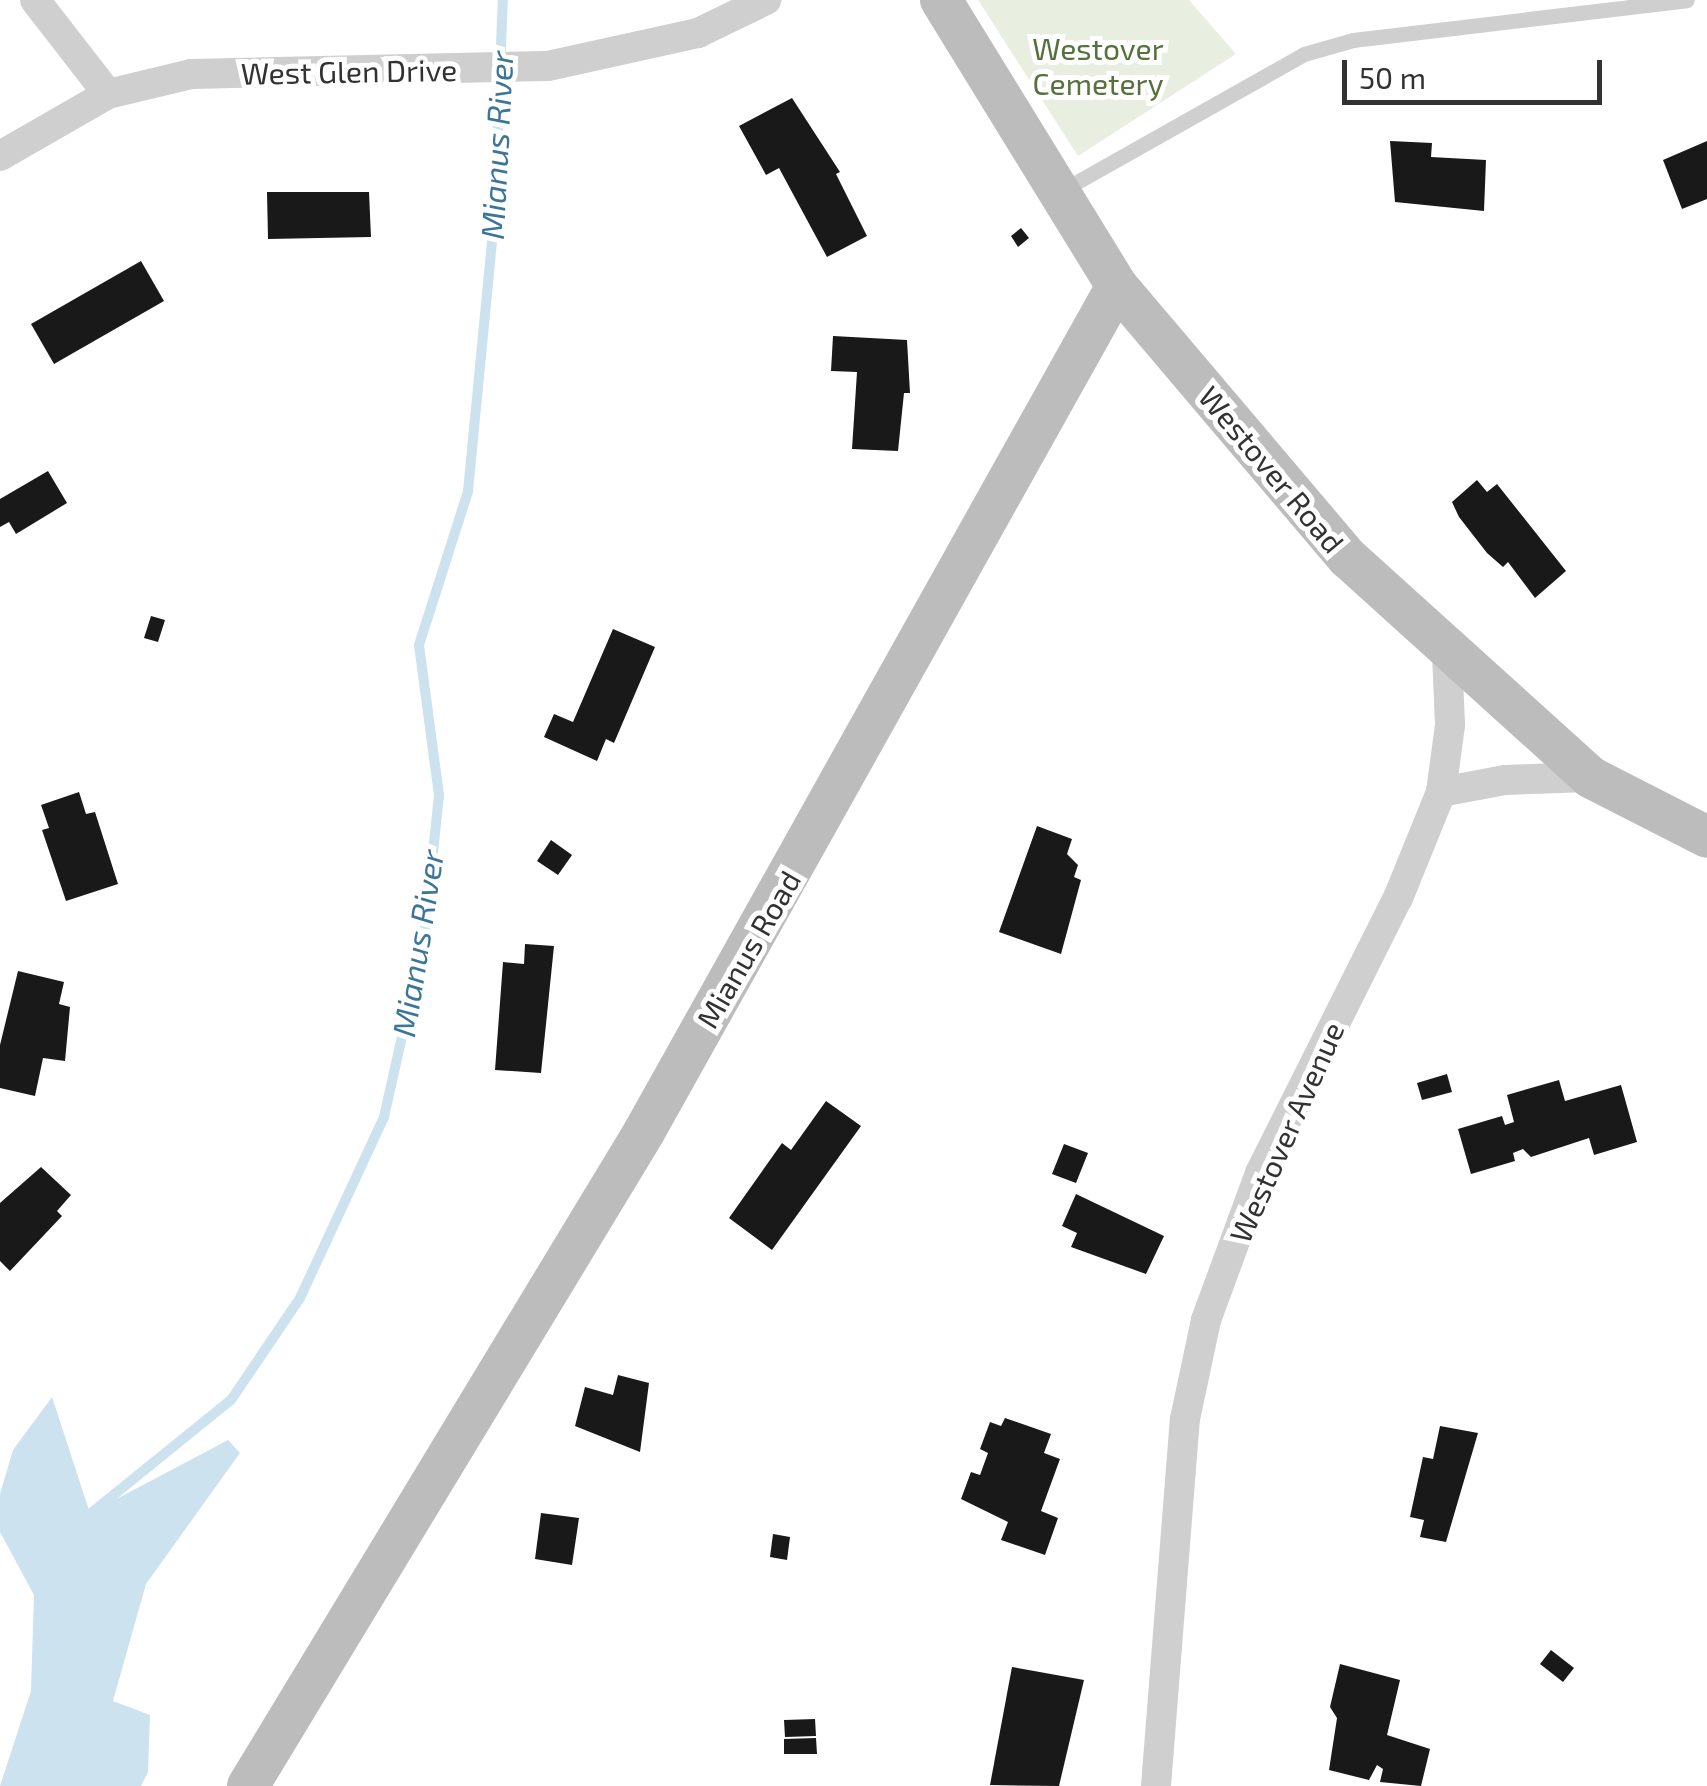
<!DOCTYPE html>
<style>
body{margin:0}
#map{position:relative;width:1707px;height:1786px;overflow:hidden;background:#fff;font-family:"Exo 2",sans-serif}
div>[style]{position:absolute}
.green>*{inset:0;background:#e8efe0}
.water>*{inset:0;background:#cce2ef}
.stream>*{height:10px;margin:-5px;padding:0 5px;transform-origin:5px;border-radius:5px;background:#cce2ef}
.building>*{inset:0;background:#191919}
.lane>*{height:15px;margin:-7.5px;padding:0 7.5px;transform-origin:7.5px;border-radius:7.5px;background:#cfcfcf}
.street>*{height:30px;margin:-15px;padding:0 15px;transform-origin:15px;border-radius:15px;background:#cfcfcf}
.secondary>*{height:42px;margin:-21px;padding:0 21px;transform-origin:21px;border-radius:21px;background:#bcbcbc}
span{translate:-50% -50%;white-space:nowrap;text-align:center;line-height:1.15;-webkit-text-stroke:10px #fff;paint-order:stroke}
.park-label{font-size:30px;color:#55713c}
.street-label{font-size:30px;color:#323232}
.water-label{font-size:32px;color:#3b759a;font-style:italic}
.scale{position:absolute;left:1342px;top:60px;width:260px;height:45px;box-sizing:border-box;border:5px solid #323232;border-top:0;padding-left:12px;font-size:30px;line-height:35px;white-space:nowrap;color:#323232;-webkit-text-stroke:8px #fff;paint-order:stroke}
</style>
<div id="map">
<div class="green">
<i style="clip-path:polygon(978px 0,1189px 0,1236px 54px,1078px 156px)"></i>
</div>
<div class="water">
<i style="clip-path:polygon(52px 1397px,90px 1513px,228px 1440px,240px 1453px,146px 1584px,113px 1701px,150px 1715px,148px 1772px,141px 1786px,0 1786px,31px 1691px,34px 1595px,0 1532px,0 1494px,13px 1450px)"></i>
</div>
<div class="stream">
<i style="left:88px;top:1526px;width:12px;rotate:-81deg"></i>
<i style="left:90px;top:1514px;width:181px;rotate:-39deg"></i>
<i style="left:231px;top:1400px;width:123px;rotate:-55.9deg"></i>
<i style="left:300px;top:1298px;width:200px;rotate:-65.1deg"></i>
<i style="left:384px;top:1117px;width:183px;rotate:-77.4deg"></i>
<i style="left:424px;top:938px;width:144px;rotate:-84deg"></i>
<i style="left:439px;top:795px;width:151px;rotate:-97.6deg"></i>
<i style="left:419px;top:645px;width:162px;rotate:-72.3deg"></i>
<i style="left:468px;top:491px;width:272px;rotate:-84.5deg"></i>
<i style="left:494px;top:220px;width:220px;rotate:-87.7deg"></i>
</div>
<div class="building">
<i style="clip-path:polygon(792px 98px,840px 172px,836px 174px,867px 236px,827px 257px,779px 168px,766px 175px,739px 126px)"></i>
<i style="clip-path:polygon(1390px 141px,1432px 143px,1431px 157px,1486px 160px,1484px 211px,1395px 202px)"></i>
<i style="clip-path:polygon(1707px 141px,1707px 199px,1682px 209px,1663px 160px)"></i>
<i style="clip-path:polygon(267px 192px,369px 192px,371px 237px,268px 239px)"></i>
<i style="clip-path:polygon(1021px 228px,1029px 238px,1018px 247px,1011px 236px)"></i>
<i style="clip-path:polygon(141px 261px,164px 301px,54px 364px,31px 324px)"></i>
<i style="clip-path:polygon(833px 336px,907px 340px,910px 393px,904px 393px,898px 451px,852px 449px,857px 372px,831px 371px)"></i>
<i style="clip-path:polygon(48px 471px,67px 503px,16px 534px,9px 522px,0 527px,0 499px)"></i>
<i style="clip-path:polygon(1477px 480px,1487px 492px,1497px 484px,1566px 571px,1535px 598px,1508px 562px,1503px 567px,1487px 553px,1459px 517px,1452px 502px)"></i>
<i style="clip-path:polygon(151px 616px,165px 620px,158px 642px,144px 638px)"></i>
<i style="clip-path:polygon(613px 629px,655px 647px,614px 743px,606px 739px,597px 761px,544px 737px,554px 714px,573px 722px)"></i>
<i style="clip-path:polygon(79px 792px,86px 814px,95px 812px,118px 884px,66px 901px,42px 830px,49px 828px,41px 805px)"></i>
<i style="clip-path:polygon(1037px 826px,1072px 839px,1067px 854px,1078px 865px,1074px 877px,1081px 880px,1061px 954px,999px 932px)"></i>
<i style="clip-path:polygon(551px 840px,572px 855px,558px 875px,537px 861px)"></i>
<i style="clip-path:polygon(525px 944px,554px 946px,541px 1073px,495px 1070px,503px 962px,524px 964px)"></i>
<i style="clip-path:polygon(18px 971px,64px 982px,59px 1004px,70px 1007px,65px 1061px,43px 1058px,35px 1096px,0 1088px,0 1045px)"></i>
<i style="clip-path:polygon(1447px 1074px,1452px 1092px,1422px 1100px,1417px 1083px)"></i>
<i style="clip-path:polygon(1559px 1080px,1565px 1101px,1621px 1085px,1637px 1142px,1594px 1155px,1589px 1138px,1531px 1157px,1523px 1149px,1513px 1153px,1515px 1161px,1471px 1174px,1458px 1129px,1502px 1116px,1505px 1125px,1514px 1122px,1507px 1095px)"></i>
<i style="clip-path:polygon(826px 1101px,861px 1126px,772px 1250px,729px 1218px,782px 1143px,791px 1150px)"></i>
<i style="clip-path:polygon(1064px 1144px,1088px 1153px,1076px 1183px,1052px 1174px)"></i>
<i style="clip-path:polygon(41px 1167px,71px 1195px,57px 1211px,62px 1216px,10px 1271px,0 1261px,0 1203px)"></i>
<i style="clip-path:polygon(1076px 1194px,1164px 1236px,1146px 1274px,1071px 1247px,1077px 1233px,1062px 1226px)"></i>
<i style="clip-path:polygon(618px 1375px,649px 1383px,640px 1452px,575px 1426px,585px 1387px,613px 1395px)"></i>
<i style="clip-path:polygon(1005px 1418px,1051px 1434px,1044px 1453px,1060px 1459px,1041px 1511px,1058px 1518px,1045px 1555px,1001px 1540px,1008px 1522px,961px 1499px,971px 1472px,980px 1475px,988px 1453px,980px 1449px,990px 1422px,1001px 1426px)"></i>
<i style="clip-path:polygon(1440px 1426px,1478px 1433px,1446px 1542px,1420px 1537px,1424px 1520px,1410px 1517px,1423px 1457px,1433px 1459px)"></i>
<i style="clip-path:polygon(541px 1513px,579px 1518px,572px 1565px,535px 1559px)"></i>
<i style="clip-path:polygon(773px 1534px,790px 1537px,787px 1560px,770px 1557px)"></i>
<i style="clip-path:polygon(1551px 1650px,1574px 1668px,1563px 1682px,1540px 1664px)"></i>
<i style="clip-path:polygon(1340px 1664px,1400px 1680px,1387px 1735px,1430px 1749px,1421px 1786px,1380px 1782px,1383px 1769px,1377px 1765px,1369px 1780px,1329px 1770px,1337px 1718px,1330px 1707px)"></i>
<i style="clip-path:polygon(1012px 1667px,1084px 1680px,1059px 1786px,990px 1785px)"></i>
<i style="clip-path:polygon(815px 1719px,816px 1736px,785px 1737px,784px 1720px)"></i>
<i style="clip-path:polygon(816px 1738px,817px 1754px,784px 1754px,784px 1739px)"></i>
</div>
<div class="lane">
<i style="left:1061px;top:191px;width:279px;rotate:-29.4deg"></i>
<i style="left:1304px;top:54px;width:51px;rotate:-15.9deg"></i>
<i style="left:1353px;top:40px;width:336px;rotate:-6.8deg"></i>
</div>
<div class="street">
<i style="left:35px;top:0;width:119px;rotate:52.2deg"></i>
<i style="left:0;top:156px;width:125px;rotate:-29.9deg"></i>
<i style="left:108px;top:94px;width:85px;rotate:-13.5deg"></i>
<i style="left:191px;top:74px;width:357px;rotate:-1.3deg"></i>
<i style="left:548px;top:66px;width:154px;rotate:-12.4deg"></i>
<i style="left:698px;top:33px;width:76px;rotate:-25.9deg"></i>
<i style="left:1441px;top:792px;width:65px;rotate:-10.6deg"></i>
<i style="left:1505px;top:780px;width:85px;rotate:-2deg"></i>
<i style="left:1156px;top:1786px;width:368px;rotate:-85.5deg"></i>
<i style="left:1185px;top:1419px;width:101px;rotate:-78deg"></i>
<i style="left:1206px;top:1320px;width:157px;rotate:-69.8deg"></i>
<i style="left:1260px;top:1173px;width:308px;rotate:-63.4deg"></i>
<i style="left:1398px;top:898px;width:114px;rotate:-67.9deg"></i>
<i style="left:1441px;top:792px;width:68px;rotate:-82.3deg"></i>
<i style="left:1450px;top:725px;width:71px;rotate:-92.4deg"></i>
</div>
<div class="secondary">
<i style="left:941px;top:0;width:336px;rotate:58.4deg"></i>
<i style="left:1117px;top:286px;width:357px;rotate:49.7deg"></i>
<i style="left:1348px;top:558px;width:326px;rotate:42.1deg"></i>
<i style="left:1590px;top:777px;width:131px;rotate:27.1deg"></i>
<i style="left:248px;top:1786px;width:765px;rotate:-58.8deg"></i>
<i style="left:644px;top:1132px;width:969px;rotate:-60.79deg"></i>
</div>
<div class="park-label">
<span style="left:1098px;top:65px">Westover<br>Cemetery</span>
</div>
<div class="street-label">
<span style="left:349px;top:71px;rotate:-1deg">West Glen Drive</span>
<span style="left:1272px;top:469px;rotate:50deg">Westover Road</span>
<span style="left:748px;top:949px;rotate:-60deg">Mianus Road</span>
<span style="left:1286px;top:1132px;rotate:-66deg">Westover Avenue</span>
</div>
<div class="water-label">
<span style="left:496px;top:145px;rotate:-87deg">Mianus River</span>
<span style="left:417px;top:943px;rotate:-81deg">Mianus River</span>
</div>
<div class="scale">50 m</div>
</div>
